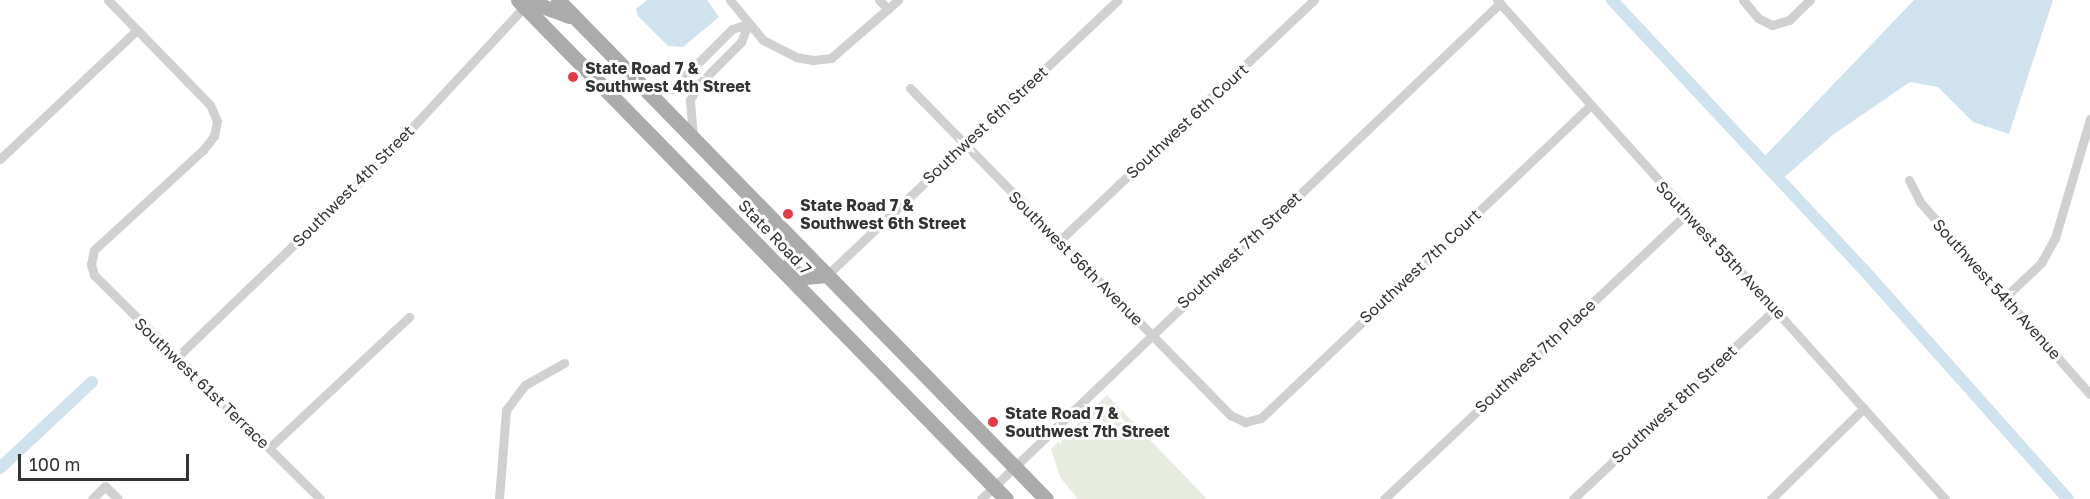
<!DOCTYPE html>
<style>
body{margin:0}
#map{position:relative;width:2090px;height:499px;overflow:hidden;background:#fff;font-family:"Golos Text",sans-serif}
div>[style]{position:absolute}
.green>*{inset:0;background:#e6ecdf}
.water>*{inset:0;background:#cfe2ee}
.canal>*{height:12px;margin:-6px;padding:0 6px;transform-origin:6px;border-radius:6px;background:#cfe2ee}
.minor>*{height:9px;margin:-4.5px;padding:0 4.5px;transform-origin:4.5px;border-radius:4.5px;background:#d0d0d0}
.primary>*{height:15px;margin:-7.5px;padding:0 7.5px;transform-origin:7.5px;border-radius:7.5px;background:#ababab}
.dots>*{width:16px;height:16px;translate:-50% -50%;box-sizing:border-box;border:3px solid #fff;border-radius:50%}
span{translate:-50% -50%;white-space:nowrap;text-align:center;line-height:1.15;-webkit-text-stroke:6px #fff;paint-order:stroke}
.poi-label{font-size:16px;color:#333;font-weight:700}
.left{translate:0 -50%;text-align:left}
.street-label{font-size:16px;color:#333}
.scale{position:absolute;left:18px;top:454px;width:171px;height:27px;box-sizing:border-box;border:3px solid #333;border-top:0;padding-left:8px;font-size:18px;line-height:21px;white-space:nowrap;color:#333;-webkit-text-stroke:4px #fff;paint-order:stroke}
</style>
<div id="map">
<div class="green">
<i style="clip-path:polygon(1107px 395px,1207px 499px,1078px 499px,1060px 477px,1051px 449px)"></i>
</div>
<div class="water">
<i style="clip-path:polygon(647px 0,707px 0,719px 17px,683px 47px,668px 46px,638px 16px,636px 9px)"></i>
<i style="clip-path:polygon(1914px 0,2053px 0,2009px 134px,1973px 122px,1938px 87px,1910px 82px,1834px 134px,1780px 181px,1761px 160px)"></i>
</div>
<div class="canal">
<i style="left:1612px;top:0;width:368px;rotate:47deg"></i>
<i style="left:1863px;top:269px;width:308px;rotate:48.3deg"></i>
<i style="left:0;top:468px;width:126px;rotate:-43.1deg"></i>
</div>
<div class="minor">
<i style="left:108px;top:0;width:146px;rotate:45.8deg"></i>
<i style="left:210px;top:105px;width:17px;rotate:66deg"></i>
<i style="left:217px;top:121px;width:15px;rotate:101deg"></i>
<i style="left:214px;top:136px;width:18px;rotate:128deg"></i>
<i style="left:203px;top:150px;width:148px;rotate:137.5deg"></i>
<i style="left:94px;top:250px;width:14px;rotate:102deg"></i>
<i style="left:91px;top:264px;width:11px;rotate:75deg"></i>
<i style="left:94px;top:275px;width:318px;rotate:44.7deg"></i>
<i style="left:730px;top:0;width:52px;rotate:50.5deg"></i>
<i style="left:763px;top:40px;width:37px;rotate:27deg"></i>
<i style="left:796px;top:57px;width:17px;rotate:10deg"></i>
<i style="left:813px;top:60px;width:18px;rotate:-6deg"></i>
<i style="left:831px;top:58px;width:89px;rotate:-40.9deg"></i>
<i style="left:879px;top:0;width:13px;rotate:45deg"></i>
<i style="left:1497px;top:0;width:671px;rotate:48.08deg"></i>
<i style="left:1743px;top:0;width:23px;rotate:50deg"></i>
<i style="left:1758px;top:18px;width:16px;rotate:27deg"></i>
<i style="left:1772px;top:25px;width:18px;rotate:-16deg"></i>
<i style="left:1789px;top:20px;width:29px;rotate:-44deg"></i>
<i style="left:910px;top:88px;width:458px;rotate:45.6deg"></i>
<i style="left:1230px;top:415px;width:17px;rotate:25deg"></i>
<i style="left:1245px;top:422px;width:16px;rotate:-14deg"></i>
<i style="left:1261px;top:418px;width:455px;rotate:-43.5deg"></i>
<i style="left:647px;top:91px;width:25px;rotate:-5deg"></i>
<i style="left:672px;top:89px;width:85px;rotate:-45deg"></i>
<i style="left:732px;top:29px;width:17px;rotate:-17deg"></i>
<i style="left:693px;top:136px;width:36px;rotate:-95deg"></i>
<i style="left:690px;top:100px;width:17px;rotate:-62deg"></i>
<i style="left:698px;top:85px;width:61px;rotate:-45deg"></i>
<i style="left:741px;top:42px;width:19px;rotate:-69deg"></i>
<i style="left:0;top:159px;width:188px;rotate:-43.3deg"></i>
<i style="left:1909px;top:180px;width:25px;rotate:63deg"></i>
<i style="left:1920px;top:202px;width:256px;rotate:48.5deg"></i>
<i style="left:1059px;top:241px;width:351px;rotate:-43.4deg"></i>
<i style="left:827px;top:275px;width:400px;rotate:-43.4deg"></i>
<i style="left:2004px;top:298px;width:51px;rotate:-43.4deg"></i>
<i style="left:2041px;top:263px;width:29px;rotate:-61deg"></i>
<i style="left:2055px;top:238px;width:124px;rotate:-73.6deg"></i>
<i style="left:175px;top:359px;width:286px;rotate:-43.9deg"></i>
<i style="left:381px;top:161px;width:210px;rotate:-47.1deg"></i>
<i style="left:269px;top:448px;width:192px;rotate:-43.1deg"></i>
<i style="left:92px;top:499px;width:18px;rotate:-45deg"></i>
<i style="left:105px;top:486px;width:18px;rotate:45deg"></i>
<i style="left:499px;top:499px;width:89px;rotate:-85.5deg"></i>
<i style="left:506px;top:410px;width:31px;rotate:-53deg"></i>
<i style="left:525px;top:385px;width:45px;rotate:-29.4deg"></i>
<i style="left:981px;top:499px;width:718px;rotate:-43.7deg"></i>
<i style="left:1384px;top:499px;width:415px;rotate:-43.3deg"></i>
<i style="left:1573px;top:499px;width:277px;rotate:-43.2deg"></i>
<i style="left:1771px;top:499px;width:130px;rotate:-44.4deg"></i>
</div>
<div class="primary">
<i style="left:518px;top:0;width:698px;rotate:45.64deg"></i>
<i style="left:558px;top:0;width:698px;rotate:45.64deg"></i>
<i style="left:524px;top:7px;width:15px;rotate:-8deg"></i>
<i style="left:539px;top:5px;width:32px;rotate:20deg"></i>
<i style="left:786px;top:267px;width:21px;rotate:28deg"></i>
<i style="left:805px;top:277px;width:22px;rotate:-5deg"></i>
</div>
<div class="dots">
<i style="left:573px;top:77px;background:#e63946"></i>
<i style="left:788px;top:214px;background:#e63946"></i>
<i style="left:993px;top:422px;background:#e63946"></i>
</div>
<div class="poi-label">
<span class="left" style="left:585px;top:77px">State Road 7 &amp;<br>Southwest 4th Street</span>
<span class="left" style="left:800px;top:214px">State Road 7 &amp;<br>Southwest 6th Street</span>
<span class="left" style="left:1005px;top:422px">State Road 7 &amp;<br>Southwest 7th Street</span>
</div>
<div class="street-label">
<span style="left:1187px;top:121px;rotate:-43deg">Southwest 6th Court</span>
<span style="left:985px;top:125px;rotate:-43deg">Southwest 6th Street</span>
<span style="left:353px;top:186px;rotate:-45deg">Southwest 4th Street</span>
<span style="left:775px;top:237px;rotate:46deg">State Road 7</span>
<span style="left:1239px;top:250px;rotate:-43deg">Southwest 7th Street</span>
<span style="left:1721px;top:250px;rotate:47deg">Southwest 55th Avenue</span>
<span style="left:1076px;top:258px;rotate:45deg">Southwest 56th Avenue</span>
<span style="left:1420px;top:266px;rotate:-43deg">Southwest 7th Court</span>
<span style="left:1997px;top:289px;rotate:48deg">Southwest 54th Avenue</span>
<span style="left:1535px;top:356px;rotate:-43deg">Southwest 7th Place</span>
<span style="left:202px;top:383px;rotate:44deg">Southwest 61st Terrace</span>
<span style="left:1674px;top:404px;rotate:-43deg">Southwest 8th Street</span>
</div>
<div class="scale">100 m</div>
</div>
